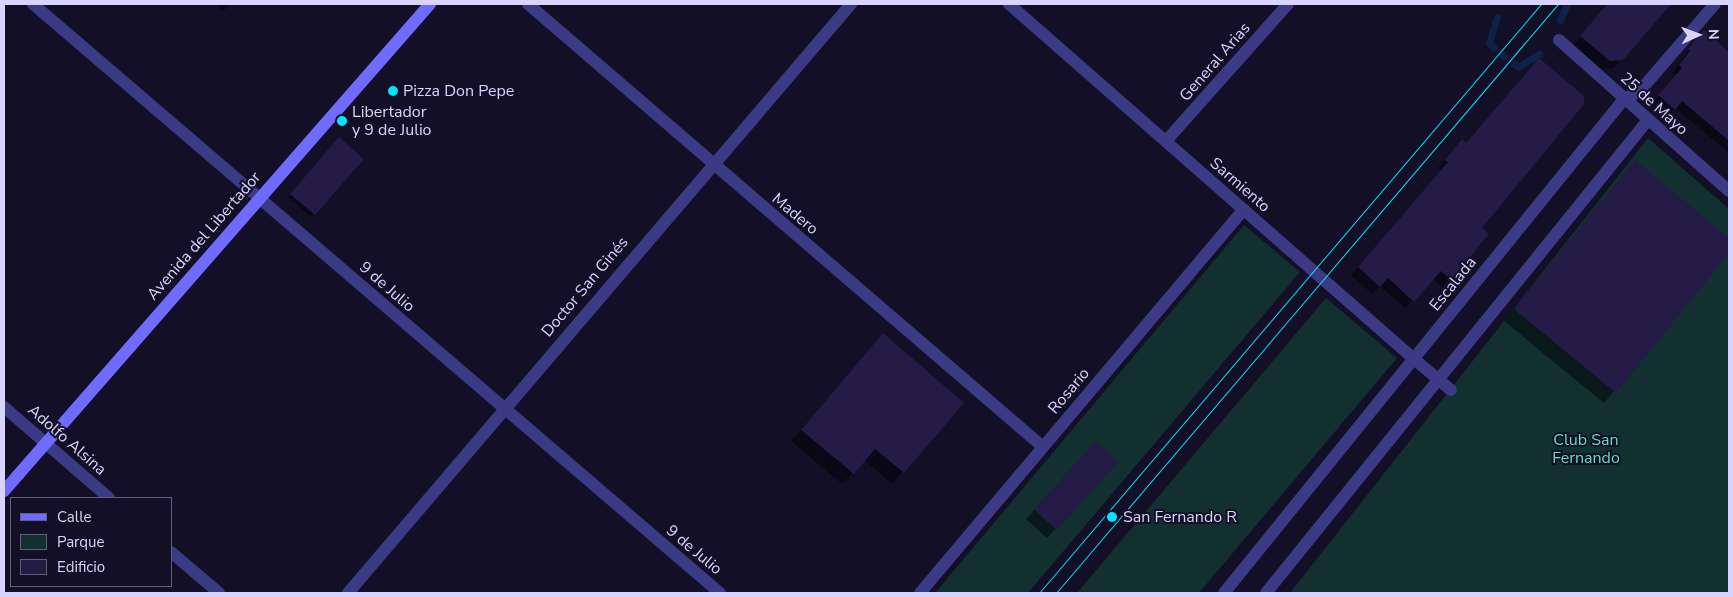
<!DOCTYPE html>
<meta charset="utf-8">
<style>
body{margin:0}
#map{position:relative;width:1733px;height:597px;overflow:hidden;background:#130f26;font-family:"Nunito Sans",sans-serif}
div>[style]{position:absolute}
.green>*{inset:0;background:#12302f}
.shadow>*{inset:0;background:#0007}
.stream>*{height:7px;margin:-3.5px;padding:0 3.5px;transform-origin:3.5px;border-radius:3.5px;background:#0c2248}
.building>*{inset:0;background:#241b47}
.minor>*{height:12px;margin:-6px;padding:0 6px;transform-origin:6px;border-radius:6px;background:#3d3a85}
.tertiary>*{height:12px;margin:-6px;padding:0 6px;transform-origin:6px;border-radius:6px;background:#3d3a85}
.secondary>*{height:12px;margin:-6px;padding:0 6px;transform-origin:6px;border-radius:6px;background:#6f6bff}
.tram>*{height:1px;margin:-0.5px;padding:0 0.5px;transform-origin:0.5px;border-radius:0.5px;background:#00e5ff}
.dots>*{width:14px;height:14px;translate:-50% -50%;box-sizing:border-box;border:2px solid #130f26;border-radius:50%}
span{translate:-50% -50%;white-space:nowrap;text-align:center;line-height:1.15;-webkit-text-stroke:4px #130f26;paint-order:stroke}
.street-label{font-size:16px;color:#d9d4ff}
.poi-label{font-size:16px;color:#d9d4ff}
.left{translate:0 -50%;text-align:left}
.park-label{font-size:16px;color:#5fe0c0}
.frame{position:absolute;inset:0;border:5px solid #d9d4ff;pointer-events:none}
.legend{position:absolute;left:10px;top:497px;width:162px;height:90px;box-sizing:border-box;background:#130f26;border:1px solid #625e7d;margin:0;padding:6px 9px;list-style:none;font-size:15px;color:#d9d4ff}
.legend li{display:flex;align-items:center;gap:10px;height:25px}
.legend b{width:25px;border:1px solid #625e7d}
.north{position:absolute;left:1673px;top:10px;width:50px;height:50px;-webkit-text-stroke:4px #130f26;paint-order:stroke;rotate:88deg;font-size:14px;font-weight:700;line-height:20px;text-align:center;color:#d9d4ff}
.north::after{content:'';display:block;margin:auto;width:18px;height:22px;background:#d9d4ff;clip-path:polygon(50% 0,100% 100%,50% 72%,0 100%)}
</style>
<div id="map">
<div class="green">
<i style="clip-path:polygon(1648px 138px,1729px 209px,1729px 593px,1290px 593px)"></i>
<i style="clip-path:polygon(1244px 225px,1300px 272px,1028px 593px,935px 593px)"></i>
<i style="clip-path:polygon(1326px 298px,1397px 358px,1199px 593px,1077px 593px)"></i>
</div>
<div class="shadow">
<i style="clip-path:polygon(215px 4px,231px 4px,223px 11px)"></i>
<i style="clip-path:polygon(1607px 4px,1669px 4px,1623px 58px,1603px 60px,1620px 61px,1613px 68px,1601px 69px,1573px 45px)"></i>
<i style="clip-path:polygon(1697px 39px,1726px 50px,1729px 46px,1729px 153px,1675px 108px,1667px 116px,1652px 103px,1675px 75px,1672px 73px)"></i>
<i style="clip-path:polygon(339px 139px,362px 159px,311px 217px,288px 197px)"></i>
<i style="clip-path:polygon(1466px 144px,1480px 228px,1450px 279px,1442px 287px,1433px 279px,1405px 308px,1380px 286px,1372px 294px,1351px 275px,1442px 171px,1438px 168px,1454px 149px)"></i>
<i style="clip-path:polygon(1635px 162px,1729px 240px,1729px 251px,1604px 403px,1504px 321px)"></i>
<i style="clip-path:polygon(883px 335px,962px 403px,892px 484px,864px 460px,842px 484px,791px 441px)"></i>
<i style="clip-path:polygon(1087px 452px,1117px 462px,1047px 538px,1026px 519px)"></i>
</div>
<div class="stream">
<i style="left:1560px;top:20px;width:17px;rotate:-66deg"></i>
<i style="left:1494px;top:48px;width:7px;rotate:-135deg"></i>
<i style="left:1489px;top:43px;width:27px;rotate:-73deg"></i>
<i style="left:1502px;top:54px;width:3px;rotate:45deg"></i>
<i style="left:1514px;top:64px;width:5px;rotate:37deg"></i>
<i style="left:1518px;top:67px;width:25px;rotate:-32deg"></i>
</div>
<div class="building">
<i style="clip-path:polygon(1607px 4px,1671px 4px,1623px 60px,1610px 61px,1580px 36px)"></i>
<i style="clip-path:polygon(1704px 30px,1729px 52px,1729px 141px,1682px 101px,1675px 110px,1658px 95px,1682px 68px,1679px 65px,1690px 51px,1688px 49px)"></i>
<i style="clip-path:polygon(1539px 58px,1584px 96px,1584px 104px,1482px 228px,1489px 234px,1451px 280px,1441px 271px,1414px 302px,1388px 278px,1380px 287px,1358px 267px,1448px 162px,1445px 160px,1462px 139px,1466px 143px)"></i>
<i style="clip-path:polygon(339px 137px,364px 159px,315px 215px,290px 194px)"></i>
<i style="clip-path:polygon(1635px 160px,1729px 238px,1729px 253px,1616px 393px,1514px 309px)"></i>
<i style="clip-path:polygon(883px 333px,964px 403px,904px 473px,875px 449px,854px 474px,801px 430px)"></i>
<i style="clip-path:polygon(1096px 441px,1118px 462px,1057px 530px,1034px 510px)"></i>
</div>
<div class="minor">
<i style="left:33px;top:4px;width:905px;rotate:40.61deg"></i>
<i style="left:528px;top:4px;width:679px;rotate:40.7deg"></i>
<i style="left:1559px;top:40px;width:227px;rotate:41.6deg"></i>
<i style="left:1166px;top:141px;width:183px;rotate:-48.3deg"></i>
<i style="left:1414px;top:359px;width:48px;rotate:40deg"></i>
<i style="left:4px;top:407px;width:139px;rotate:40.9deg"></i>
<i style="left:171px;top:552px;width:63px;rotate:40.5deg"></i>
<i style="left:348px;top:593px;width:775px;rotate:-49.5deg"></i>
<i style="left:920px;top:593px;width:502px;rotate:-49.84deg"></i>
<i style="left:1224px;top:593px;width:636px;rotate:-51deg"></i>
<i style="left:1624px;top:99px;width:17px;rotate:-25deg"></i>
<i style="left:1639px;top:92px;width:116px;rotate:-49.2deg"></i>
<i style="left:1266px;top:593px;width:608px;rotate:-51.08deg"></i>
</div>
<div class="tertiary">
<i style="left:1009px;top:4px;width:539px;rotate:41.24deg"></i>
</div>
<div class="secondary">
<i style="left:4px;top:491px;width:647px;rotate:-48.82deg"></i>
</div>
<div class="tram">
<i style="left:1039px;top:593px;width:774px;rotate:-49.56deg"></i>
<i style="left:1056px;top:593px;width:774px;rotate:-49.56deg"></i>
</div>
<div class="dots">
<i style="left:393px;top:91px;background:#00e5ff"></i>
<i style="left:342px;top:121px;background:#00e5ff"></i>
<i style="left:1112px;top:517px;background:#00e5ff"></i>
</div>
<div class="street-label">
<span style="left:1215px;top:62px;rotate:-49deg">General Arias</span>
<span style="left:1654px;top:104px;rotate:42deg">25 de Mayo</span>
<span style="left:1240px;top:185px;rotate:41deg">Sarmiento</span>
<span style="left:795px;top:214px;rotate:40deg">Madero</span>
<span style="left:204px;top:236px;rotate:-49deg">Avenida del Libertador</span>
<span style="left:1453px;top:284px;rotate:-51deg">Escalada</span>
<span style="left:387px;top:287px;rotate:41deg">9 de Julio</span>
<span style="left:585px;top:287px;rotate:-50deg">Doctor San Ginés</span>
<span style="left:1069px;top:391px;rotate:-50deg">Rosario</span>
<span style="left:67px;top:440px;rotate:41deg">Adolfo Alsina</span>
<span style="left:694px;top:550px;rotate:40deg">9 de Julio</span>
</div>
<div class="poi-label">
<span class="left" style="left:403px;top:91px">Pizza Don Pepe</span>
<span class="left" style="left:352px;top:121px">Libertador<br>y 9 de Julio</span>
<span class="left" style="left:1123px;top:517px">San Fernando R</span>
</div>
<div class="park-label">
<span style="left:1586px;top:449px">Club San<br>Fernando</span>
</div>
<div class="frame"></div>
<ul class="legend">
<li><b style="height:6px;background:#6f6bff"></b>Calle</li>
<li><b style="height:14px;background:#12302f"></b>Parque</li>
<li><b style="height:14px;background:#241b47"></b>Edificio</li>
</ul>
<div class="north">N</div>
</div>
